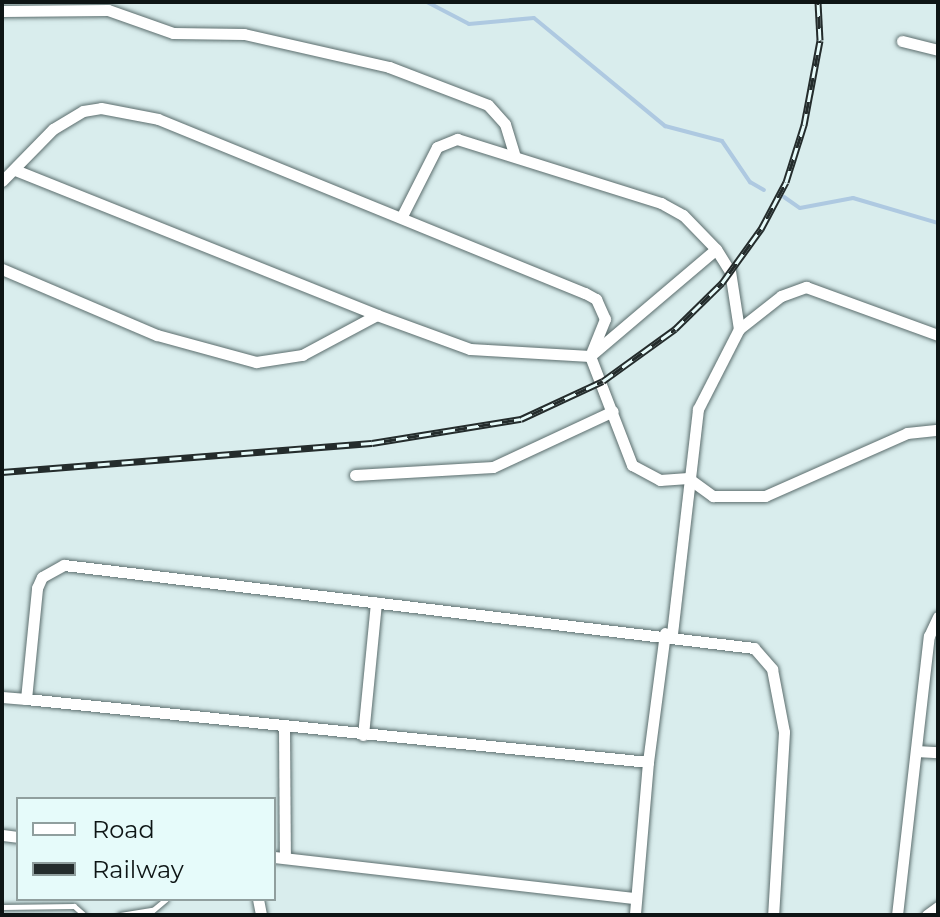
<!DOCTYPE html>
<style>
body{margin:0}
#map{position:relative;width:940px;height:917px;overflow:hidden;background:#d9eded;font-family:Montserrat,sans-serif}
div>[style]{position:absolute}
.stream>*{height:4px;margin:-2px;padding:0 2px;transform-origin:2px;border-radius:2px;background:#aec9e1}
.roads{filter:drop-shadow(0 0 2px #5b6d6d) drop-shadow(0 0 2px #5b6d6d)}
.lane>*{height:5px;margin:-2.5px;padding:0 2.5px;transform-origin:2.5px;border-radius:2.5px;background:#fff}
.street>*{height:11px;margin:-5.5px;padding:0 5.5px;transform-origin:5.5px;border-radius:5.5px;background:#fff}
.rail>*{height:7px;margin-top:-3.5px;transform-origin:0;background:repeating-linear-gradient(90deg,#e6fbfa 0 12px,#242c2c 0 24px);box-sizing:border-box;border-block:2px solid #242c2c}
span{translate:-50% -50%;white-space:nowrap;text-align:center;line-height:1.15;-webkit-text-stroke:6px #e6fbfa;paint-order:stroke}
.frame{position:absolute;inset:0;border:4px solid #0e1515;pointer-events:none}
.legend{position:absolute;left:16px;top:797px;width:260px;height:104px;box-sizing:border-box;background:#e6fbfa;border:2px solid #909f9e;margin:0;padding:10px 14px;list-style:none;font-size:24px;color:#0e1515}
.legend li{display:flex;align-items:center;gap:16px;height:40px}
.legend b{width:40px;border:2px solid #909f9e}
</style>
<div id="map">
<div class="stream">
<i style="left:427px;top:2px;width:47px;rotate:27.6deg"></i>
<i style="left:469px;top:24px;width:65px;rotate:-5.3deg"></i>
<i style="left:534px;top:18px;width:170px;rotate:39.5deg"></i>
<i style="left:665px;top:126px;width:59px;rotate:14.7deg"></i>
<i style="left:722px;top:141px;width:50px;rotate:55.7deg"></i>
<i style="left:750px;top:182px;width:16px;rotate:30deg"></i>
<i style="left:784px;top:197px;width:19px;rotate:35deg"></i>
<i style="left:800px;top:208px;width:54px;rotate:-10.7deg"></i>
<i style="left:853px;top:198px;width:89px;rotate:16.4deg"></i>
</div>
<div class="roads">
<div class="lane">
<i style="left:2px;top:907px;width:72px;rotate:-0.8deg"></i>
<i style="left:74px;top:906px;width:13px;rotate:42deg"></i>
<i style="left:120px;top:915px;width:33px;rotate:-9deg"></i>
<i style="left:153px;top:910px;width:17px;rotate:-40deg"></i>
</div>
<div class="street">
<i style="left:2px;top:11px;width:106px;rotate:-0.5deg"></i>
<i style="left:108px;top:10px;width:69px;rotate:19.5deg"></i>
<i style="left:173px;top:33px;width:71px;rotate:0.8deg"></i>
<i style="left:244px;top:34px;width:149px;rotate:12.8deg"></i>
<i style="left:389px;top:67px;width:106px;rotate:21deg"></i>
<i style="left:488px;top:105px;width:25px;rotate:48deg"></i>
<i style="left:505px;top:124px;width:34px;rotate:73deg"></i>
<i style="left:902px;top:41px;width:37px;rotate:14deg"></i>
<i style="left:15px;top:170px;width:390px;rotate:21.8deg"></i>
<i style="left:2px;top:181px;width:73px;rotate:-45.6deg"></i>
<i style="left:53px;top:129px;width:35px;rotate:-31deg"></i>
<i style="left:83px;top:111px;width:18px;rotate:-9deg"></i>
<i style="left:101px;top:108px;width:58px;rotate:10.9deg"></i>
<i style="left:158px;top:119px;width:461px;rotate:22.2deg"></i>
<i style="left:585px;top:293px;width:13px;rotate:29deg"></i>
<i style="left:596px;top:299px;width:22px;rotate:66deg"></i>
<i style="left:605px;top:319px;width:35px;rotate:112deg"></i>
<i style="left:402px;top:216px;width:77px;rotate:-63.1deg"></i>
<i style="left:437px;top:147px;width:22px;rotate:-22deg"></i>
<i style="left:457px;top:139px;width:214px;rotate:17.4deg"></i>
<i style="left:661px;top:203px;width:25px;rotate:29deg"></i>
<i style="left:683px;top:215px;width:47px;rotate:45.9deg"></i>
<i style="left:716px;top:249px;width:26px;rotate:58deg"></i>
<i style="left:730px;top:271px;width:59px;rotate:81.2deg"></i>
<i style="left:739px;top:329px;width:90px;rotate:117.1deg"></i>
<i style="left:698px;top:409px;width:227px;rotate:96.6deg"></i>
<i style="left:2px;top:269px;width:168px;rotate:23.1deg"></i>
<i style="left:157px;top:335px;width:103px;rotate:15.3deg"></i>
<i style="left:256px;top:362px;width:47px;rotate:-8.7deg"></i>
<i style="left:302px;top:355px;width:85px;rotate:-28.1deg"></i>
<i style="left:377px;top:315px;width:99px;rotate:20.1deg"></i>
<i style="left:470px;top:349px;width:120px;rotate:3.3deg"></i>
<i style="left:590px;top:356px;width:165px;rotate:-40.3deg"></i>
<i style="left:739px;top:329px;width:53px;rotate:-38.2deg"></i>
<i style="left:781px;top:296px;width:27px;rotate:-20deg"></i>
<i style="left:806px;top:287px;width:140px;rotate:20deg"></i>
<i style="left:590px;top:356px;width:117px;rotate:68.9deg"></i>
<i style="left:632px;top:465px;width:32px;rotate:28deg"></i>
<i style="left:660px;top:480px;width:28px;rotate:-4deg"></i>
<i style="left:688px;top:478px;width:31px;rotate:36deg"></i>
<i style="left:713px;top:496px;width:52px"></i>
<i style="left:765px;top:496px;width:155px;rotate:-23.9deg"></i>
<i style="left:907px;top:433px;width:31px;rotate:-6deg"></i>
<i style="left:355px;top:475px;width:138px;rotate:-3.3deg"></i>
<i style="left:493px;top:467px;width:132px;rotate:-25deg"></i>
<i style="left:2px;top:697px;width:24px;rotate:5deg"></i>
<i style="left:26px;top:699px;width:112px;rotate:-84.3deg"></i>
<i style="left:37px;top:588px;width:12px;rotate:-66deg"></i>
<i style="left:42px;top:577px;width:25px;rotate:-29deg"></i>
<i style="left:64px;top:565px;width:695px;rotate:6.86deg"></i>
<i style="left:754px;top:648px;width:28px;rotate:49deg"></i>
<i style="left:772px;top:669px;width:64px;rotate:79.2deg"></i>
<i style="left:784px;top:732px;width:183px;rotate:93.4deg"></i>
<i style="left:26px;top:699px;width:625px;rotate:5.78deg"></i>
<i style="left:648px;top:762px;width:154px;rotate:94.9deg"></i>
<i style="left:284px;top:728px;width:129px;rotate:89.6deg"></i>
<i style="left:363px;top:735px;width:133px;rotate:-84.4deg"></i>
<i style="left:916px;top:751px;width:22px;rotate:3deg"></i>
<i style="left:648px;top:762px;width:130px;rotate:-82.5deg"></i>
<i style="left:2px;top:835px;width:16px;rotate:7deg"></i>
<i style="left:274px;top:857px;width:364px;rotate:6.5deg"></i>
<i style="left:258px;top:899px;width:16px;rotate:79deg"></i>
<i style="left:897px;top:915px;width:281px;rotate:-83.5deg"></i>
<i style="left:929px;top:636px;width:21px;rotate:-65deg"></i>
<i style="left:927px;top:915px;width:14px;rotate:-36deg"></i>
</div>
</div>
<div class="rail">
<i style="left:2px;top:472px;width:371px;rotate:-4.5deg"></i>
<i style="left:372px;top:443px;width:151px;rotate:-9.2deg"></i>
<i style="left:521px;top:419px;width:90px;rotate:-24.9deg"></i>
<i style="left:603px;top:381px;width:89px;rotate:-35.8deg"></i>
<i style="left:675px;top:329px;width:66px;rotate:-44.4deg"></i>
<i style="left:722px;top:283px;width:67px;rotate:-54.2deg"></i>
<i style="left:761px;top:229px;width:53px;rotate:-62deg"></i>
<i style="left:786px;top:182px;width:60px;rotate:-72.5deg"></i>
<i style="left:804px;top:125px;width:86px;rotate:-79.3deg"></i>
<i style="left:820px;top:40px;width:38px;rotate:-93deg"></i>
</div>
<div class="frame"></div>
<ul class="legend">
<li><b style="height:10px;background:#fff"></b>Road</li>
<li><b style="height:10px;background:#242c2c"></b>Railway</li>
</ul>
</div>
